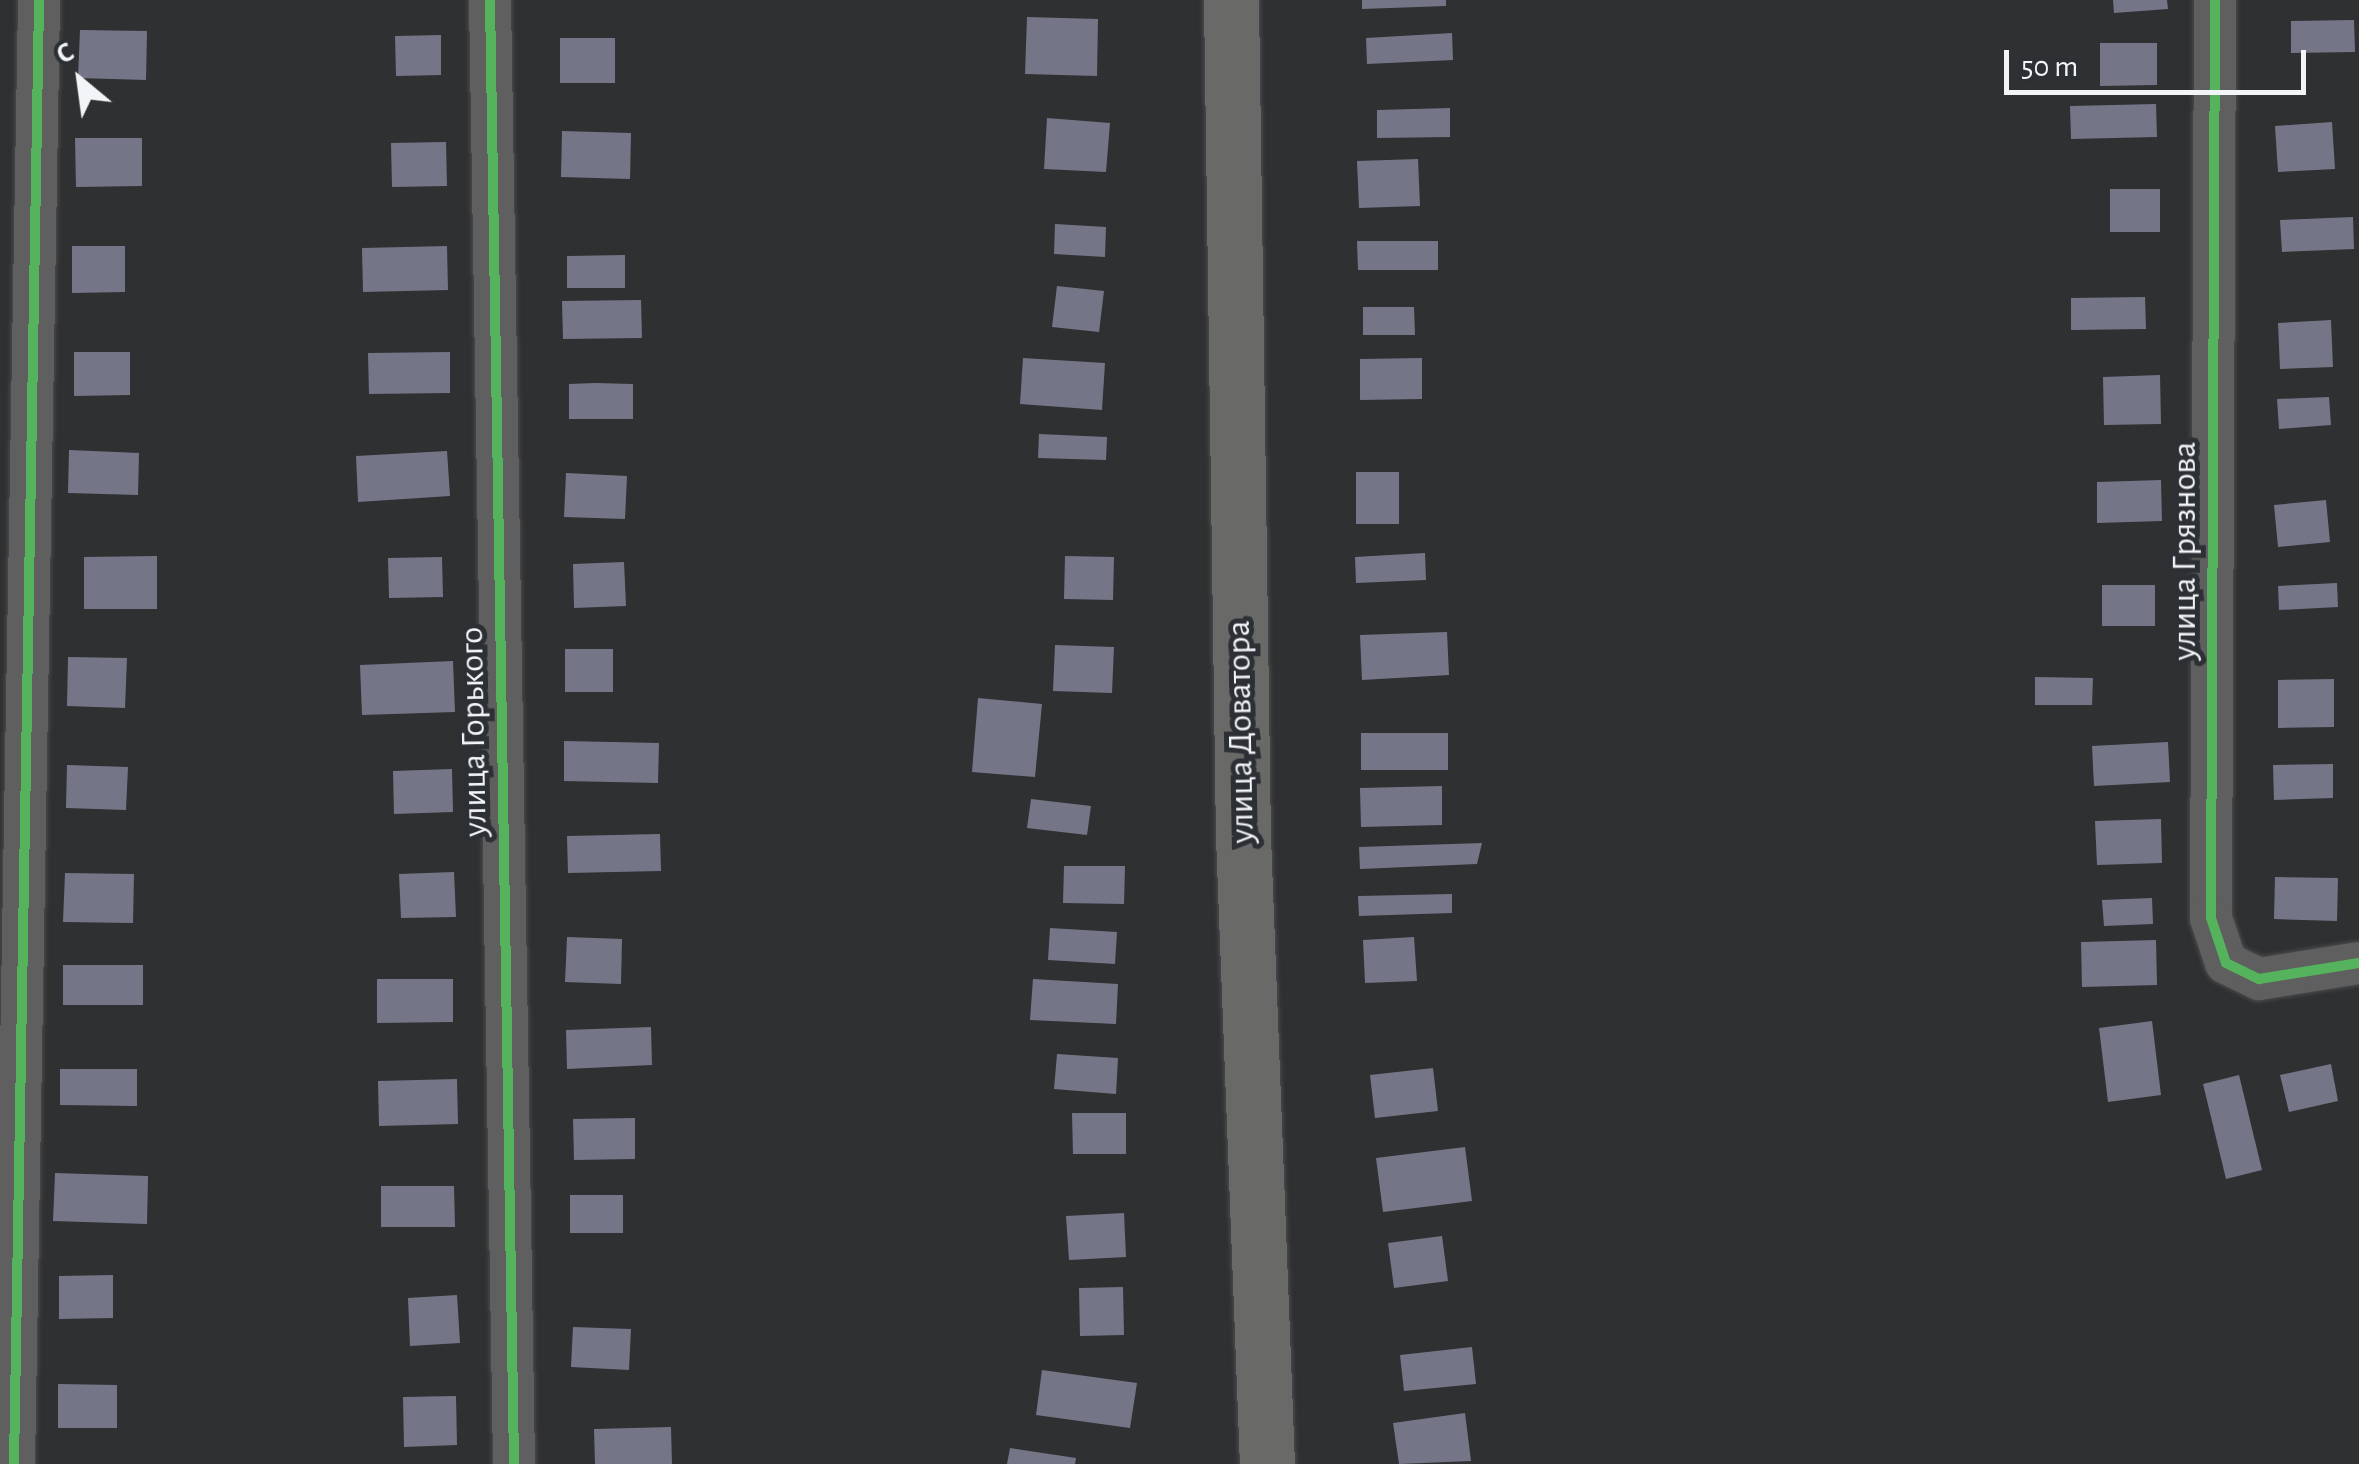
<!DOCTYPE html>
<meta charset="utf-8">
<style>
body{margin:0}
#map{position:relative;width:2359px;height:1464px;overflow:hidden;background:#2e3032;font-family:"Alegreya Sans",sans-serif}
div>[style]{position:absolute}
.building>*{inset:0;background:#747687}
.roads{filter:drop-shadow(0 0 2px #4a4b4d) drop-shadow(0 0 2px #4a4b4d)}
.minor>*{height:42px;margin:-21px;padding:0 21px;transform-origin:21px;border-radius:21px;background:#5e5f5e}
.secondary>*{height:55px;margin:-27.5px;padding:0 27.5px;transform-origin:27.5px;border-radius:27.5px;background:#696968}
.cycleway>*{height:10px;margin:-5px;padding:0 5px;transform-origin:5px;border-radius:5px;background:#56b35d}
span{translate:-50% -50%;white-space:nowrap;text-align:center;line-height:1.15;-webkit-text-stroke:10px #2c3034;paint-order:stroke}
.street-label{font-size:35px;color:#f2f4f7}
.north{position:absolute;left:30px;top:30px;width:100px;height:100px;-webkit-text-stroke:8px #2c3034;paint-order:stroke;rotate:331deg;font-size:28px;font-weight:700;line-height:40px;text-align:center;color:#f2f4f7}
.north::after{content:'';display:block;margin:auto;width:35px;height:45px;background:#f2f4f7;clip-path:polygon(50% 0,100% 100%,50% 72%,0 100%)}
.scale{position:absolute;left:2004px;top:50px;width:302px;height:45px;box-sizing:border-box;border:5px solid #f2f4f7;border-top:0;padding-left:12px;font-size:30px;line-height:35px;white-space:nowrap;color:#f2f4f7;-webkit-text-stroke:8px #2c3034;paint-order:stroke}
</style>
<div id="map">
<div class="building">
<i style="clip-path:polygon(1362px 0,1446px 0,1446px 6px,1362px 9px)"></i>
<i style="clip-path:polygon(2113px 0,2167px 0,2168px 9px,2114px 13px)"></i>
<i style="clip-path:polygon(1027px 17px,1098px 19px,1097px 76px,1025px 74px)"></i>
<i style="clip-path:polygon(2354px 20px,2355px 52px,2291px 53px,2291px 21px)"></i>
<i style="clip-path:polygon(80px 30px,147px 31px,146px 80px,78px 78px)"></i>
<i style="clip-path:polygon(1452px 33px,1453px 60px,1367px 64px,1366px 38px)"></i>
<i style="clip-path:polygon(441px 35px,441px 75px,396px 76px,395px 36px)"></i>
<i style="clip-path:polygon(560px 38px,615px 38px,615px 83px,560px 83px)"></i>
<i style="clip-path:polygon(2100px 43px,2157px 43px,2157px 85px,2100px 86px)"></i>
<i style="clip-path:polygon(2156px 104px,2157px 137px,2071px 139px,2070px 106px)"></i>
<i style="clip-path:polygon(1450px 108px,1450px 137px,1377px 138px,1377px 110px)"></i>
<i style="clip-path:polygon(1047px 118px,1110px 123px,1106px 172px,1044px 169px)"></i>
<i style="clip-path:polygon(2332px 122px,2335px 169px,2278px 172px,2275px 126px)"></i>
<i style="clip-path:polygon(562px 131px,631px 133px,630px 179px,561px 177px)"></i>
<i style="clip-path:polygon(75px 138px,142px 138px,142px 186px,76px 187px)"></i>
<i style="clip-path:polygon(446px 142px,447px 186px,392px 187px,391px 143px)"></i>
<i style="clip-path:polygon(1418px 159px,1420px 206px,1359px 208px,1357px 161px)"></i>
<i style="clip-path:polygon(2110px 189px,2160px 189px,2160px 232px,2110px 232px)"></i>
<i style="clip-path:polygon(2353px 217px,2354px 249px,2282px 252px,2280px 220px)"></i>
<i style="clip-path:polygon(1055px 224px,1106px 227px,1105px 257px,1054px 254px)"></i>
<i style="clip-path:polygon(1357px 241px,1438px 241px,1438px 270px,1358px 270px)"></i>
<i style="clip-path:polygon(72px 246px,125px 246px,125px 292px,72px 293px)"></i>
<i style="clip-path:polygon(447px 246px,448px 290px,363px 292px,362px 248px)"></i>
<i style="clip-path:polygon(625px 255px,625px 288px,567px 288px,567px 256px)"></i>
<i style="clip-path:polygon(1057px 286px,1104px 291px,1099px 332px,1052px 327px)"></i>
<i style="clip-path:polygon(2145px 297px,2146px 329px,2071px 330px,2071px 298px)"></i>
<i style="clip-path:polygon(641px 300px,642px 338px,563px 339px,562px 301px)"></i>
<i style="clip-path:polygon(1363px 307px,1414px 307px,1415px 335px,1363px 335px)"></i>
<i style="clip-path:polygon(2331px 320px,2333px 367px,2280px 369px,2278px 323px)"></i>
<i style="clip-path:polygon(74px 352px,130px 352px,130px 395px,74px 396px)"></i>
<i style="clip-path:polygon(450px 352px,450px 393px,369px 394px,368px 353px)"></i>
<i style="clip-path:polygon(1023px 358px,1105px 363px,1102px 410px,1020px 404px)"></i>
<i style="clip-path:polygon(1422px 358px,1422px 399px,1360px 400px,1360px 359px)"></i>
<i style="clip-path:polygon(2160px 375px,2161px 424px,2104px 425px,2103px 377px)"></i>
<i style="clip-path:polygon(595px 383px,633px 384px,633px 419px,569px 419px,569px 384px)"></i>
<i style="clip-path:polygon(2329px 397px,2331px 425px,2279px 429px,2277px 399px)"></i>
<i style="clip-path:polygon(1039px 434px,1107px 437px,1106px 460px,1038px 458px)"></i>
<i style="clip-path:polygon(69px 450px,139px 453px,138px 495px,68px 493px)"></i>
<i style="clip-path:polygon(447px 451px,450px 496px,358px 502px,356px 456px)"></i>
<i style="clip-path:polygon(1356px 472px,1399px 472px,1399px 524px,1356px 524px)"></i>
<i style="clip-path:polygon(566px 473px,627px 476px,625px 519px,564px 517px)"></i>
<i style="clip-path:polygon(2161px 480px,2162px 521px,2097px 523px,2097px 482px)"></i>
<i style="clip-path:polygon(2326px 500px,2330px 542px,2278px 547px,2274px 505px)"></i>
<i style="clip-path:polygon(1425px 553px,1426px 580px,1356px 583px,1355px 557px)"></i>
<i style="clip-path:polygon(157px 556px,157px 609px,84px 609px,84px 557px)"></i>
<i style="clip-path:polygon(1065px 556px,1114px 557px,1113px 600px,1064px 599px)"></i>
<i style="clip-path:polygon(442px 557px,443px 597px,389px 598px,388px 558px)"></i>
<i style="clip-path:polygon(624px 562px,626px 606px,574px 608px,573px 564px)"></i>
<i style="clip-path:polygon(2337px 583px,2338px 607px,2279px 610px,2278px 586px)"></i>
<i style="clip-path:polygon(2102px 585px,2155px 585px,2155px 626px,2102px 626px)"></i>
<i style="clip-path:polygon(1447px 632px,1449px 675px,1362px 680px,1360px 635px)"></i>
<i style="clip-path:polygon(1055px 645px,1114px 647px,1112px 693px,1053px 691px)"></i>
<i style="clip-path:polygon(565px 649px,613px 649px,613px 692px,565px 692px)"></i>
<i style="clip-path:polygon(68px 657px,127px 658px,125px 708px,67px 706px)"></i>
<i style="clip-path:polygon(453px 661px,455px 712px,362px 715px,360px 665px)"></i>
<i style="clip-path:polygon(2035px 677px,2093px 678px,2092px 705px,2035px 705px)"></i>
<i style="clip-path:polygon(2334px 679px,2334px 727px,2278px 728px,2278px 680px)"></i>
<i style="clip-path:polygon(978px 698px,1042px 704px,1035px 777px,972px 772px)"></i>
<i style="clip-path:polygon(1361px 733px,1448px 733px,1448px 770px,1361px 770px)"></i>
<i style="clip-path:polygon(564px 741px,659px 743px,658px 783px,564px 781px)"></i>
<i style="clip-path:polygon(2168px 742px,2170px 782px,2094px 786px,2092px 746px)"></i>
<i style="clip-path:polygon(2333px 764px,2333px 798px,2274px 800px,2273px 765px)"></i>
<i style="clip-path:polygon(67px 765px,128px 767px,126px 810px,66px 808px)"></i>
<i style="clip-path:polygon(452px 769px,453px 812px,394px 814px,393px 771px)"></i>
<i style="clip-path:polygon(1442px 786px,1442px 825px,1361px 827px,1360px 788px)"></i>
<i style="clip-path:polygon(1031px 799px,1091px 806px,1087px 835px,1027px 828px)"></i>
<i style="clip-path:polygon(2161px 819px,2162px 863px,2097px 865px,2095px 821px)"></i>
<i style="clip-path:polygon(660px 834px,661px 871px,568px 873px,567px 836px)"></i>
<i style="clip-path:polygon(1482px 843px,1477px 864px,1360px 869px,1359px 847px)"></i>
<i style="clip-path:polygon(1064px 866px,1125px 866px,1124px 904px,1063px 903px)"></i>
<i style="clip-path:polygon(454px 872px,456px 917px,401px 918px,399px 874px)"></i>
<i style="clip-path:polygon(65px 873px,134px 874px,133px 923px,63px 922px)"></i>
<i style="clip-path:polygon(2275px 877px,2338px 878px,2337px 921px,2274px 919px)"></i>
<i style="clip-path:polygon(1452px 894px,1452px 913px,1359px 916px,1358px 896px)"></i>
<i style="clip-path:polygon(2152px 898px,2153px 924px,2104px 926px,2102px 900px)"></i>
<i style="clip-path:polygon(1050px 928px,1117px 932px,1115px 964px,1048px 960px)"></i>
<i style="clip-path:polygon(567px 937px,622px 939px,621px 984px,565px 982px)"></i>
<i style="clip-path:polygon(1414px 937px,1417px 981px,1365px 983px,1363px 940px)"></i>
<i style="clip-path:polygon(2156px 940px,2157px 985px,2082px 987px,2081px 942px)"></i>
<i style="clip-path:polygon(63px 965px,143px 965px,143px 1005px,63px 1005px)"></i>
<i style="clip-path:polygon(377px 979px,453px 979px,453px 1022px,377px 1023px)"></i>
<i style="clip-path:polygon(1033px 979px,1118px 984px,1116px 1024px,1030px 1020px)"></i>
<i style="clip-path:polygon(2152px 1021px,2161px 1095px,2108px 1102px,2099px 1028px)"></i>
<i style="clip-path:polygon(651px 1027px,652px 1065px,567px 1069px,566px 1030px)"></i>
<i style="clip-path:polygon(1057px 1054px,1118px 1058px,1116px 1094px,1054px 1089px)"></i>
<i style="clip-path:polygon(2331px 1064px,2338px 1101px,2289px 1112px,2280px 1075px)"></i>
<i style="clip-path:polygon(1433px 1068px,1438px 1111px,1375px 1118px,1370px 1075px)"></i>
<i style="clip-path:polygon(60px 1069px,137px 1069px,137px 1106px,60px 1105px)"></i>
<i style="clip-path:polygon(2239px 1075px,2262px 1170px,2226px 1179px,2203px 1084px)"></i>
<i style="clip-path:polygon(457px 1079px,458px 1124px,379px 1126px,378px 1081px)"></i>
<i style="clip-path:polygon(1072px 1113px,1126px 1113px,1126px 1154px,1073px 1154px)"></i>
<i style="clip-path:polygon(635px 1118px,635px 1159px,574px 1160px,573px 1119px)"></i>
<i style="clip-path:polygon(1465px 1147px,1472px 1201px,1383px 1212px,1376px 1158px)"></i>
<i style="clip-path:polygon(55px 1173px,148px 1176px,147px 1224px,53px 1221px)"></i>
<i style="clip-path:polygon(381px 1186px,454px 1186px,455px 1227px,381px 1227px)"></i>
<i style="clip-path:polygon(570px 1195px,623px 1195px,623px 1233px,570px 1233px)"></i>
<i style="clip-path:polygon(1124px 1213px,1126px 1257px,1069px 1260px,1066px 1216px)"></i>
<i style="clip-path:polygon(1442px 1236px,1448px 1281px,1394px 1288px,1388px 1243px)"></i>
<i style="clip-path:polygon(113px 1275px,113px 1318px,59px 1319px,59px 1276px)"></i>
<i style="clip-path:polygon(1123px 1287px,1124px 1335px,1080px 1336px,1079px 1288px)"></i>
<i style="clip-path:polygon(457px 1295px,460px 1343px,410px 1346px,408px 1298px)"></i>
<i style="clip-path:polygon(573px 1327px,631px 1329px,629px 1370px,571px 1367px)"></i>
<i style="clip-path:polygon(1472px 1347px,1476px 1384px,1404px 1391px,1400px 1355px)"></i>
<i style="clip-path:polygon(1042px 1370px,1137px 1383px,1130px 1428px,1036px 1415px)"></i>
<i style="clip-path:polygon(58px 1384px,117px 1385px,117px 1428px,58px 1428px)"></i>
<i style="clip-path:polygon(456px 1396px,457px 1445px,404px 1447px,403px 1397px)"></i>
<i style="clip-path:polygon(1465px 1413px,1471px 1461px,1399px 1464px,1393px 1423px)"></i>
<i style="clip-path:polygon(671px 1427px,672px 1464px,595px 1464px,594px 1429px)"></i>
<i style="clip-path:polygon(1010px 1448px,1076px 1458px,1075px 1464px,1007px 1464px)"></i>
</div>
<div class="roads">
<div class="minor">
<i style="left:490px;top:0;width:1464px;rotate:89.06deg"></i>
<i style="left:2215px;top:0;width:918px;rotate:90.25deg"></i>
<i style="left:2211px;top:918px;width:47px;rotate:71.6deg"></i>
<i style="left:2226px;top:963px;width:37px;rotate:26deg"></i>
<i style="left:2259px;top:979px;width:101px;rotate:-9.1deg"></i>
<i style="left:14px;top:1464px;width:1464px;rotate:-89.02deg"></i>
</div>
<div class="secondary">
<i style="left:1231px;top:0;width:837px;rotate:89.18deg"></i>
<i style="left:1243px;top:837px;width:627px;rotate:87.81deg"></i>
</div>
</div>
<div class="cycleway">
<i style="left:490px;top:0;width:1464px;rotate:89.06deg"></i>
<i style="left:2215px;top:0;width:918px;rotate:90.25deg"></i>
<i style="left:2211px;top:918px;width:47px;rotate:71.6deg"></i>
<i style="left:2226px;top:963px;width:37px;rotate:26deg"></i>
<i style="left:2259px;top:979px;width:101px;rotate:-9.1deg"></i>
<i style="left:14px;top:1464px;width:1464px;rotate:-89.02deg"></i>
</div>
<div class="street-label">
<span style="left:2185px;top:551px;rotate:-90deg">улица Грязнова</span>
<span style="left:474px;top:732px;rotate:-91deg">улица Горького</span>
<span style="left:1241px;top:732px;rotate:-91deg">улица Доватора</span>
</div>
<div class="north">С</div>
<div class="scale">50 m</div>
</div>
